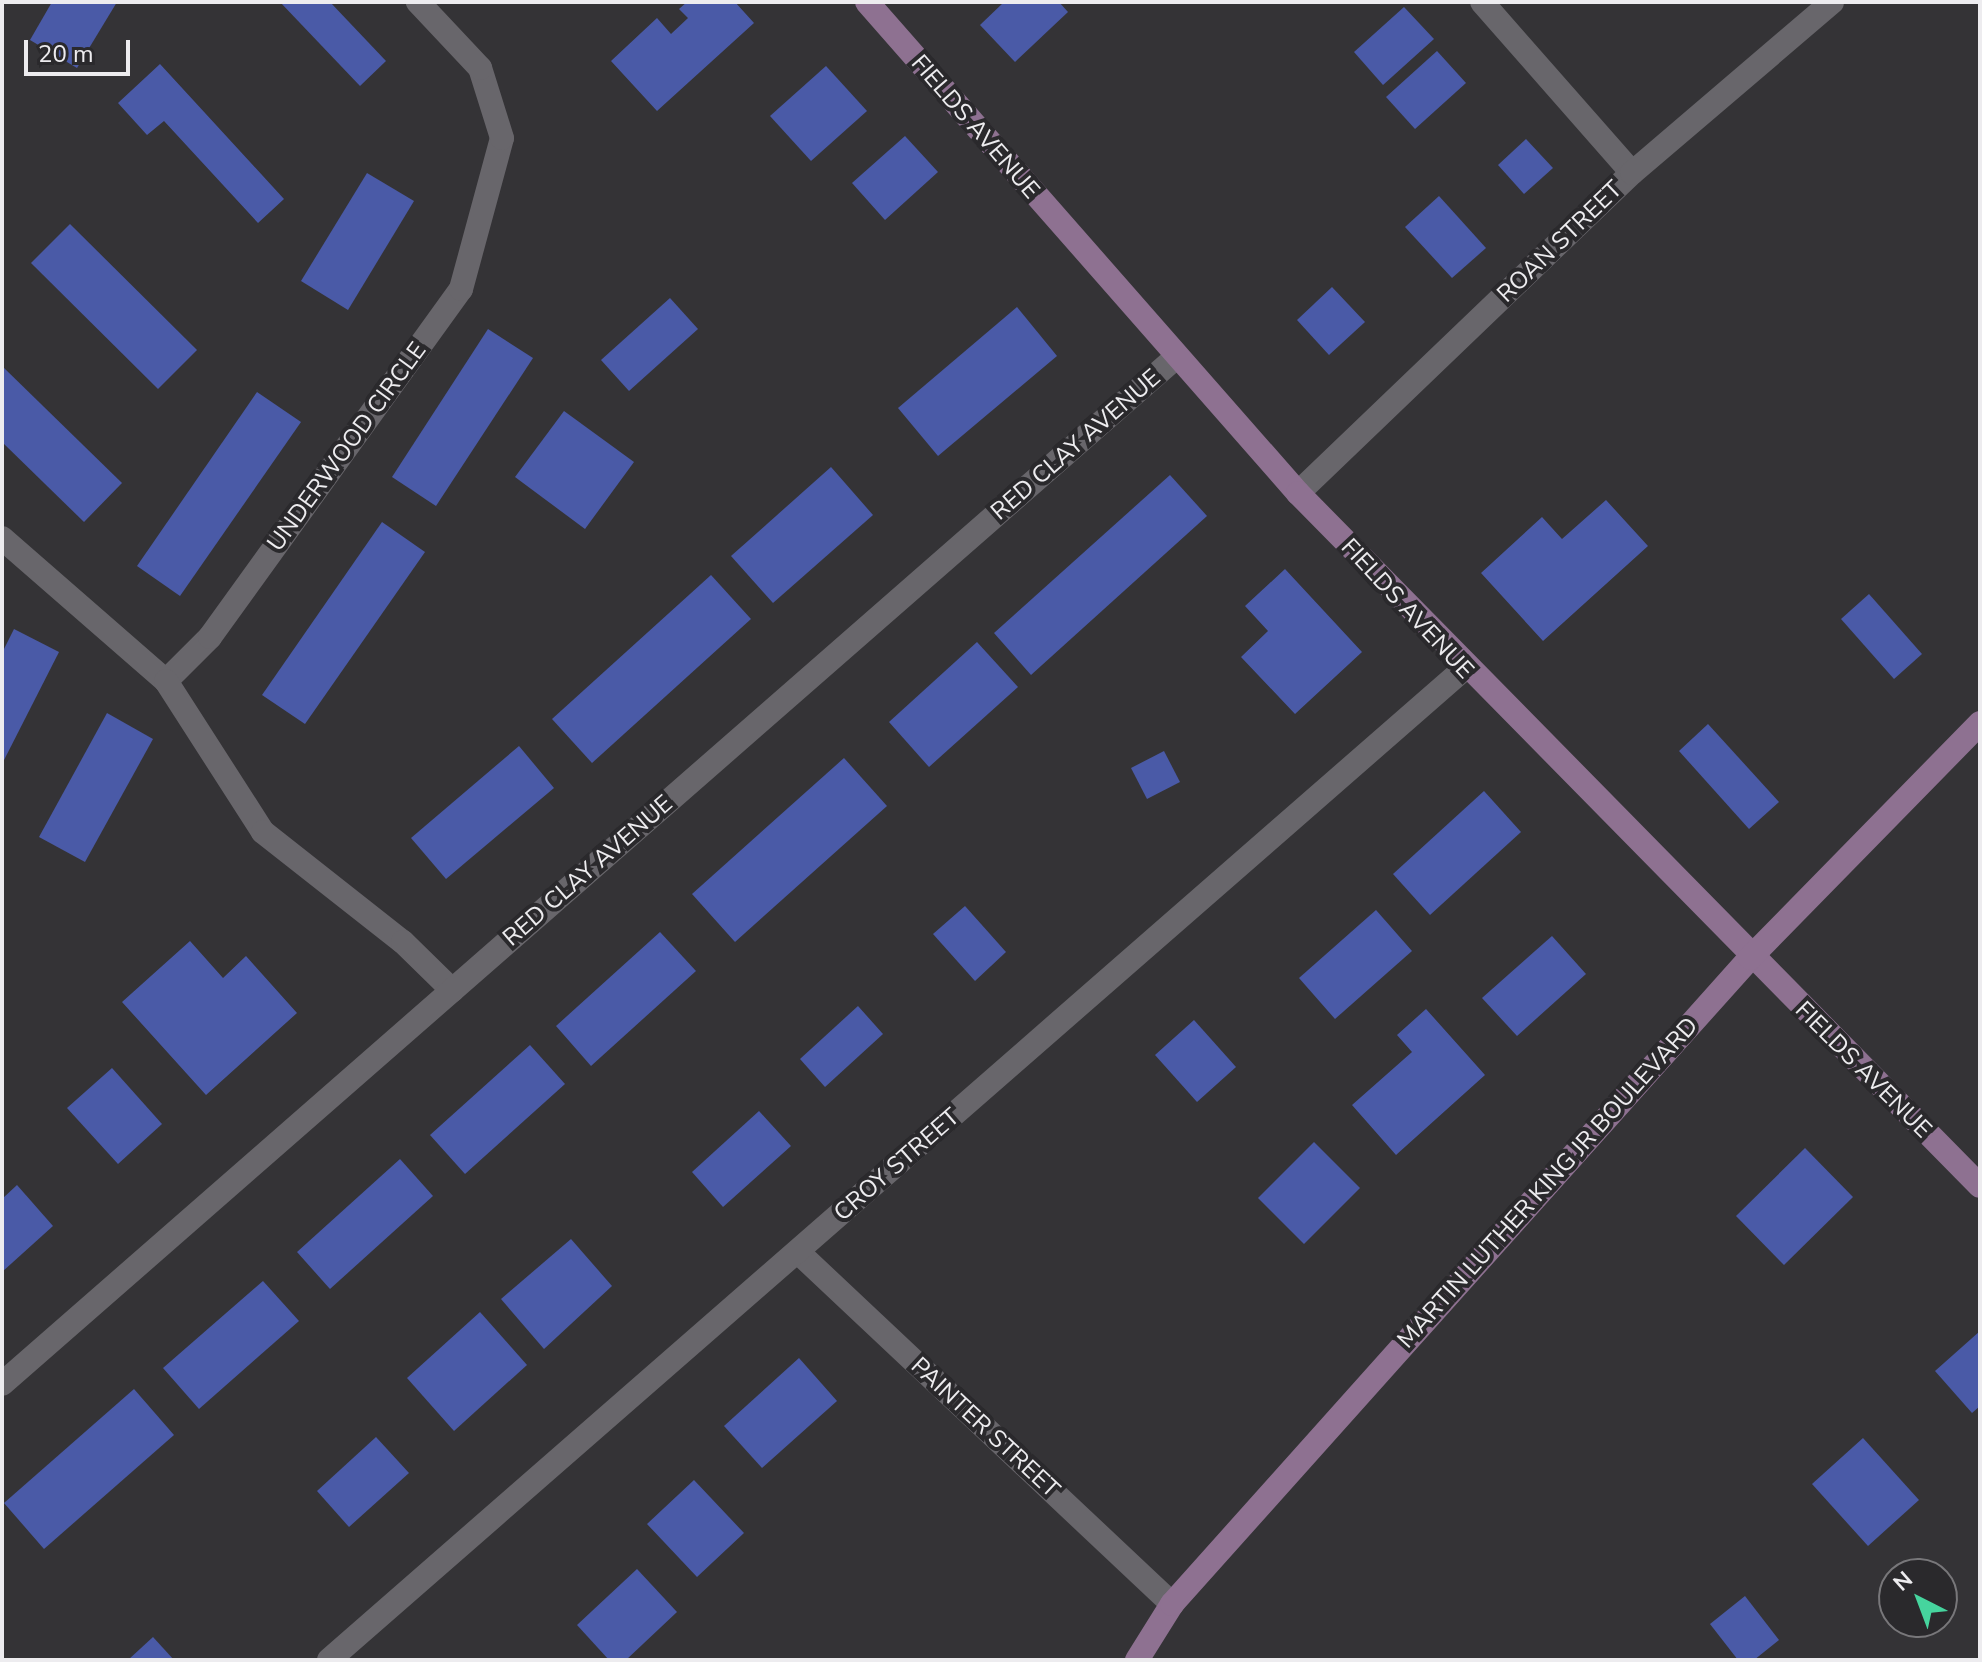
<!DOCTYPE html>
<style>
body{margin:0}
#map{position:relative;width:1982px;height:1662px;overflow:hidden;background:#343336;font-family:"Nunito Sans",sans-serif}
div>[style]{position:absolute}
.building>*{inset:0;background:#4a5aa7}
.street>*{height:24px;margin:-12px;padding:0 12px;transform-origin:12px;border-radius:12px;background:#68666b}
.secondary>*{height:24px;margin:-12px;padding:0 12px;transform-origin:12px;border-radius:12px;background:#8e7191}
span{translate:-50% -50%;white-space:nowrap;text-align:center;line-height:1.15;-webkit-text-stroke:8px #2a292c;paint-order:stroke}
.street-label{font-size:24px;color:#edecef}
.frame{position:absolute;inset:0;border:4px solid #edecef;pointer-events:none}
.north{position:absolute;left:1878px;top:1558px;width:80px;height:80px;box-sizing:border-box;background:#2a292c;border:2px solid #78777a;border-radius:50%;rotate:318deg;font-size:22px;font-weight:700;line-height:32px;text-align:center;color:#edecef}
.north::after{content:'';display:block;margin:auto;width:28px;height:36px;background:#46d49e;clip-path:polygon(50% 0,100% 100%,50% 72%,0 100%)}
.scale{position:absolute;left:24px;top:40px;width:106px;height:36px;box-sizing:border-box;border:4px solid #edecef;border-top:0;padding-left:10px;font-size:24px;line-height:28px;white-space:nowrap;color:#edecef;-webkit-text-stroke:6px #2a292c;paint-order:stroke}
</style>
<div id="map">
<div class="building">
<i style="clip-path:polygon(52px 2px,117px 2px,77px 68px,30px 40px)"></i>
<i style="clip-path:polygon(280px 2px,330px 2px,386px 61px,360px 86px)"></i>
<i style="clip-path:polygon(687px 2px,735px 2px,754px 23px,657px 111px,611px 61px,657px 18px,671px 34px,688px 18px,679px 9px)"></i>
<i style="clip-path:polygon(1004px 2px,1059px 2px,1068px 12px,1015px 62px,980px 25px)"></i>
<i style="clip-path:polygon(1404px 7px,1434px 39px,1383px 85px,1354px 52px)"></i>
<i style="clip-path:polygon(1437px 51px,1466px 83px,1415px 129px,1386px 97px)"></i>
<i style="clip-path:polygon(160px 64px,284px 199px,258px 223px,164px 121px,147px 135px,118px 103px)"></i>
<i style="clip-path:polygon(826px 66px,867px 111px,811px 161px,770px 116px)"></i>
<i style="clip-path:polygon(905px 136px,938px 172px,885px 220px,852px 183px)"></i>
<i style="clip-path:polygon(1526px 139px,1553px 168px,1524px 194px,1498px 165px)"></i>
<i style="clip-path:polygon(367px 173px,414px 201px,348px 310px,301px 281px)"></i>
<i style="clip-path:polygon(1439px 196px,1486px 248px,1452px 278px,1405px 227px)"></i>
<i style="clip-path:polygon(70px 224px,197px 350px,158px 389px,31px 263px)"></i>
<i style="clip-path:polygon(1332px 287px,1365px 322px,1329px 355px,1297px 320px)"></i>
<i style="clip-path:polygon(670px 298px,698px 329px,629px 391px,601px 360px)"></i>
<i style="clip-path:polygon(1017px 307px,1057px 356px,938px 456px,898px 408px)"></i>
<i style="clip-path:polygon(488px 329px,533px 358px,436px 506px,392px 477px)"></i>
<i style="clip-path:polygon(2px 366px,122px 483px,84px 522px,2px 442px)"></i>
<i style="clip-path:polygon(257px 392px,301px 422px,180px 596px,137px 566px)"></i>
<i style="clip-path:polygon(564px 411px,634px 462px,585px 529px,515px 477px)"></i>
<i style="clip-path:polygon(831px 467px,873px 515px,773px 603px,731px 556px)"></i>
<i style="clip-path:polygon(1170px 475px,1207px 516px,1031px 675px,994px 633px)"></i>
<i style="clip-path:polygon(1606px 500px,1648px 546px,1543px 641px,1481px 573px,1542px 517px,1562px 539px)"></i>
<i style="clip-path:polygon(382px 522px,425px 552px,305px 724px,262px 695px)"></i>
<i style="clip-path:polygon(1285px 569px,1362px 652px,1295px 714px,1241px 657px,1268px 631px,1245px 606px)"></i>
<i style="clip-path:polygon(711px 575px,751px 619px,592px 763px,552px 719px)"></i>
<i style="clip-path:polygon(1869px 594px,1922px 654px,1894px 679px,1841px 619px)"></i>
<i style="clip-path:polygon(14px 629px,59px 652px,2px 764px,2px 653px)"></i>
<i style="clip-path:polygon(977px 642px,1018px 687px,929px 767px,889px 722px)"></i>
<i style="clip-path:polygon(107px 713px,153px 739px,85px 862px,39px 837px)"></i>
<i style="clip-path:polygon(1708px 724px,1779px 802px,1749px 829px,1679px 751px)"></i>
<i style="clip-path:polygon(519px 746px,554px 788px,446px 879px,411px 838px)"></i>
<i style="clip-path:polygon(1164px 751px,1180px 782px,1147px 799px,1131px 768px)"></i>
<i style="clip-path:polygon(844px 758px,887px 806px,735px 942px,692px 894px)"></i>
<i style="clip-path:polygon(1484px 791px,1521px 832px,1430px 915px,1393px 874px)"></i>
<i style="clip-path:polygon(965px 906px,1006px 952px,975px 981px,933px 934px)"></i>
<i style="clip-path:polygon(1376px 910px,1412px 951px,1335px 1019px,1299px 978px)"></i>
<i style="clip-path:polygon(660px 932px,696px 971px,591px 1066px,556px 1026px)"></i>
<i style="clip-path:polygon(1552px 936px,1586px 974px,1517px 1036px,1482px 998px)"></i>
<i style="clip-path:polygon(190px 941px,223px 978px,246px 956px,297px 1013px,206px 1095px,122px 1002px)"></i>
<i style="clip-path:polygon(858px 1006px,883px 1034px,825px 1087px,800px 1059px)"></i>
<i style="clip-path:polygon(1426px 1009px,1485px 1075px,1396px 1155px,1352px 1105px,1412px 1052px,1397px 1035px)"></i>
<i style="clip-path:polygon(1194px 1020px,1236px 1067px,1197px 1102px,1155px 1055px)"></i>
<i style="clip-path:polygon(530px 1045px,565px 1084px,465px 1174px,430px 1135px)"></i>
<i style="clip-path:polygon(112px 1068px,162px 1124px,118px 1164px,67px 1108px)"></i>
<i style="clip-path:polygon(759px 1111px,791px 1146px,723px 1207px,692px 1172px)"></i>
<i style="clip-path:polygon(1314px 1142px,1360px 1188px,1304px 1244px,1258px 1198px)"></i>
<i style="clip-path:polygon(1805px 1148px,1853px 1197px,1784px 1265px,1736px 1216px)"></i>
<i style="clip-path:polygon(400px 1159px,433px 1196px,330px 1289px,297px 1252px)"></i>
<i style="clip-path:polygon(17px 1185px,53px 1226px,2px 1272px,2px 1199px)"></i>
<i style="clip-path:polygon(571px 1239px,612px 1286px,544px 1349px,501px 1299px)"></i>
<i style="clip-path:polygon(263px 1281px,299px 1321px,199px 1409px,163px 1368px)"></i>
<i style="clip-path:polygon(480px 1312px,527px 1365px,454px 1431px,407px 1378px)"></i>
<i style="clip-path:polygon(1980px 1331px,1980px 1406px,1972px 1413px,1935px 1371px)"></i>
<i style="clip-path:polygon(799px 1358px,837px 1401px,762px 1468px,724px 1426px)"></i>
<i style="clip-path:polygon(134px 1389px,174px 1435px,44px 1549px,4px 1503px)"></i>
<i style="clip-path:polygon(376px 1437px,409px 1473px,349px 1527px,317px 1491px)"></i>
<i style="clip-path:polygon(1863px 1438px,1919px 1500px,1868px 1546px,1812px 1484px)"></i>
<i style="clip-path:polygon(694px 1480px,744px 1533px,697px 1577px,647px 1524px)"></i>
<i style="clip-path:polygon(637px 1569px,677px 1612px,626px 1660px,609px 1660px,577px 1625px)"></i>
<i style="clip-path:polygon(1745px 1596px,1779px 1640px,1754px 1660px,1738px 1660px,1710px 1624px)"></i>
<i style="clip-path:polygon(153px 1637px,174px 1660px,128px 1660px)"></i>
</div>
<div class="street">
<i style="left:1482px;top:2px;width:227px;rotate:48.7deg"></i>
<i style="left:1298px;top:493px;width:463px;rotate:-43.8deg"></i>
<i style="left:1632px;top:173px;width:263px;rotate:-40.5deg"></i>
<i style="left:2px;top:538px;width:218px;rotate:41.1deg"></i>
<i style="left:166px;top:681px;width:62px;rotate:-45deg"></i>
<i style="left:210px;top:637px;width:429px;rotate:-54.2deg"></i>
<i style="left:461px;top:289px;width:156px;rotate:-74.8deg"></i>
<i style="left:502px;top:138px;width:73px;rotate:-107.4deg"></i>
<i style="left:480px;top:68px;width:91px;rotate:-133.2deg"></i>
<i style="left:166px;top:681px;width:179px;rotate:57.3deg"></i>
<i style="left:263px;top:832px;width:178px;rotate:38.2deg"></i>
<i style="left:403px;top:942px;width:69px;rotate:44.4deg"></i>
<i style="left:798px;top:1252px;width:514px;rotate:43.26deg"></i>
<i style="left:2px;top:1384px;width:1557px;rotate:-41.17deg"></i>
<i style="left:329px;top:1660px;width:1507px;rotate:-41.13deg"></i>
</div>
<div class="secondary">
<i style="left:867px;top:2px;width:653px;rotate:48.72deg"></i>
<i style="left:1298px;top:493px;width:972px;rotate:45.46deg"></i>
<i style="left:1137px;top:1660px;width:66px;rotate:-58deg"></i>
<i style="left:1172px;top:1604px;width:867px;rotate:-48.18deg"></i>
<i style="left:1750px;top:958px;width:329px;rotate:-45.6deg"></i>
</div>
<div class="street-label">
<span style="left:975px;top:127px;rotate:49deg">FIELDS AVENUE</span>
<span style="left:1560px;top:242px;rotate:-44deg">ROAN STREET</span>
<span style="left:1076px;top:445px;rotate:-41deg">RED CLAY AVENUE</span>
<span style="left:347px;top:447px;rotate:-54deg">UNDERWOOD CIRCLE</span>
<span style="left:1407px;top:609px;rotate:47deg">FIELDS AVENUE</span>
<span style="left:588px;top:871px;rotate:-41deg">RED CLAY AVENUE</span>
<span style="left:1863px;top:1070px;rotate:45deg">FIELDS AVENUE</span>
<span style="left:897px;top:1165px;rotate:-41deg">CROY STREET</span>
<span style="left:1548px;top:1183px;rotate:-48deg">MARTIN LUTHER KING JR BOULEVARD</span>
<span style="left:985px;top:1428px;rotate:43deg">PAINTER STREET</span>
</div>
<div class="frame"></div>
<div class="north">N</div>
<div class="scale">20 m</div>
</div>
